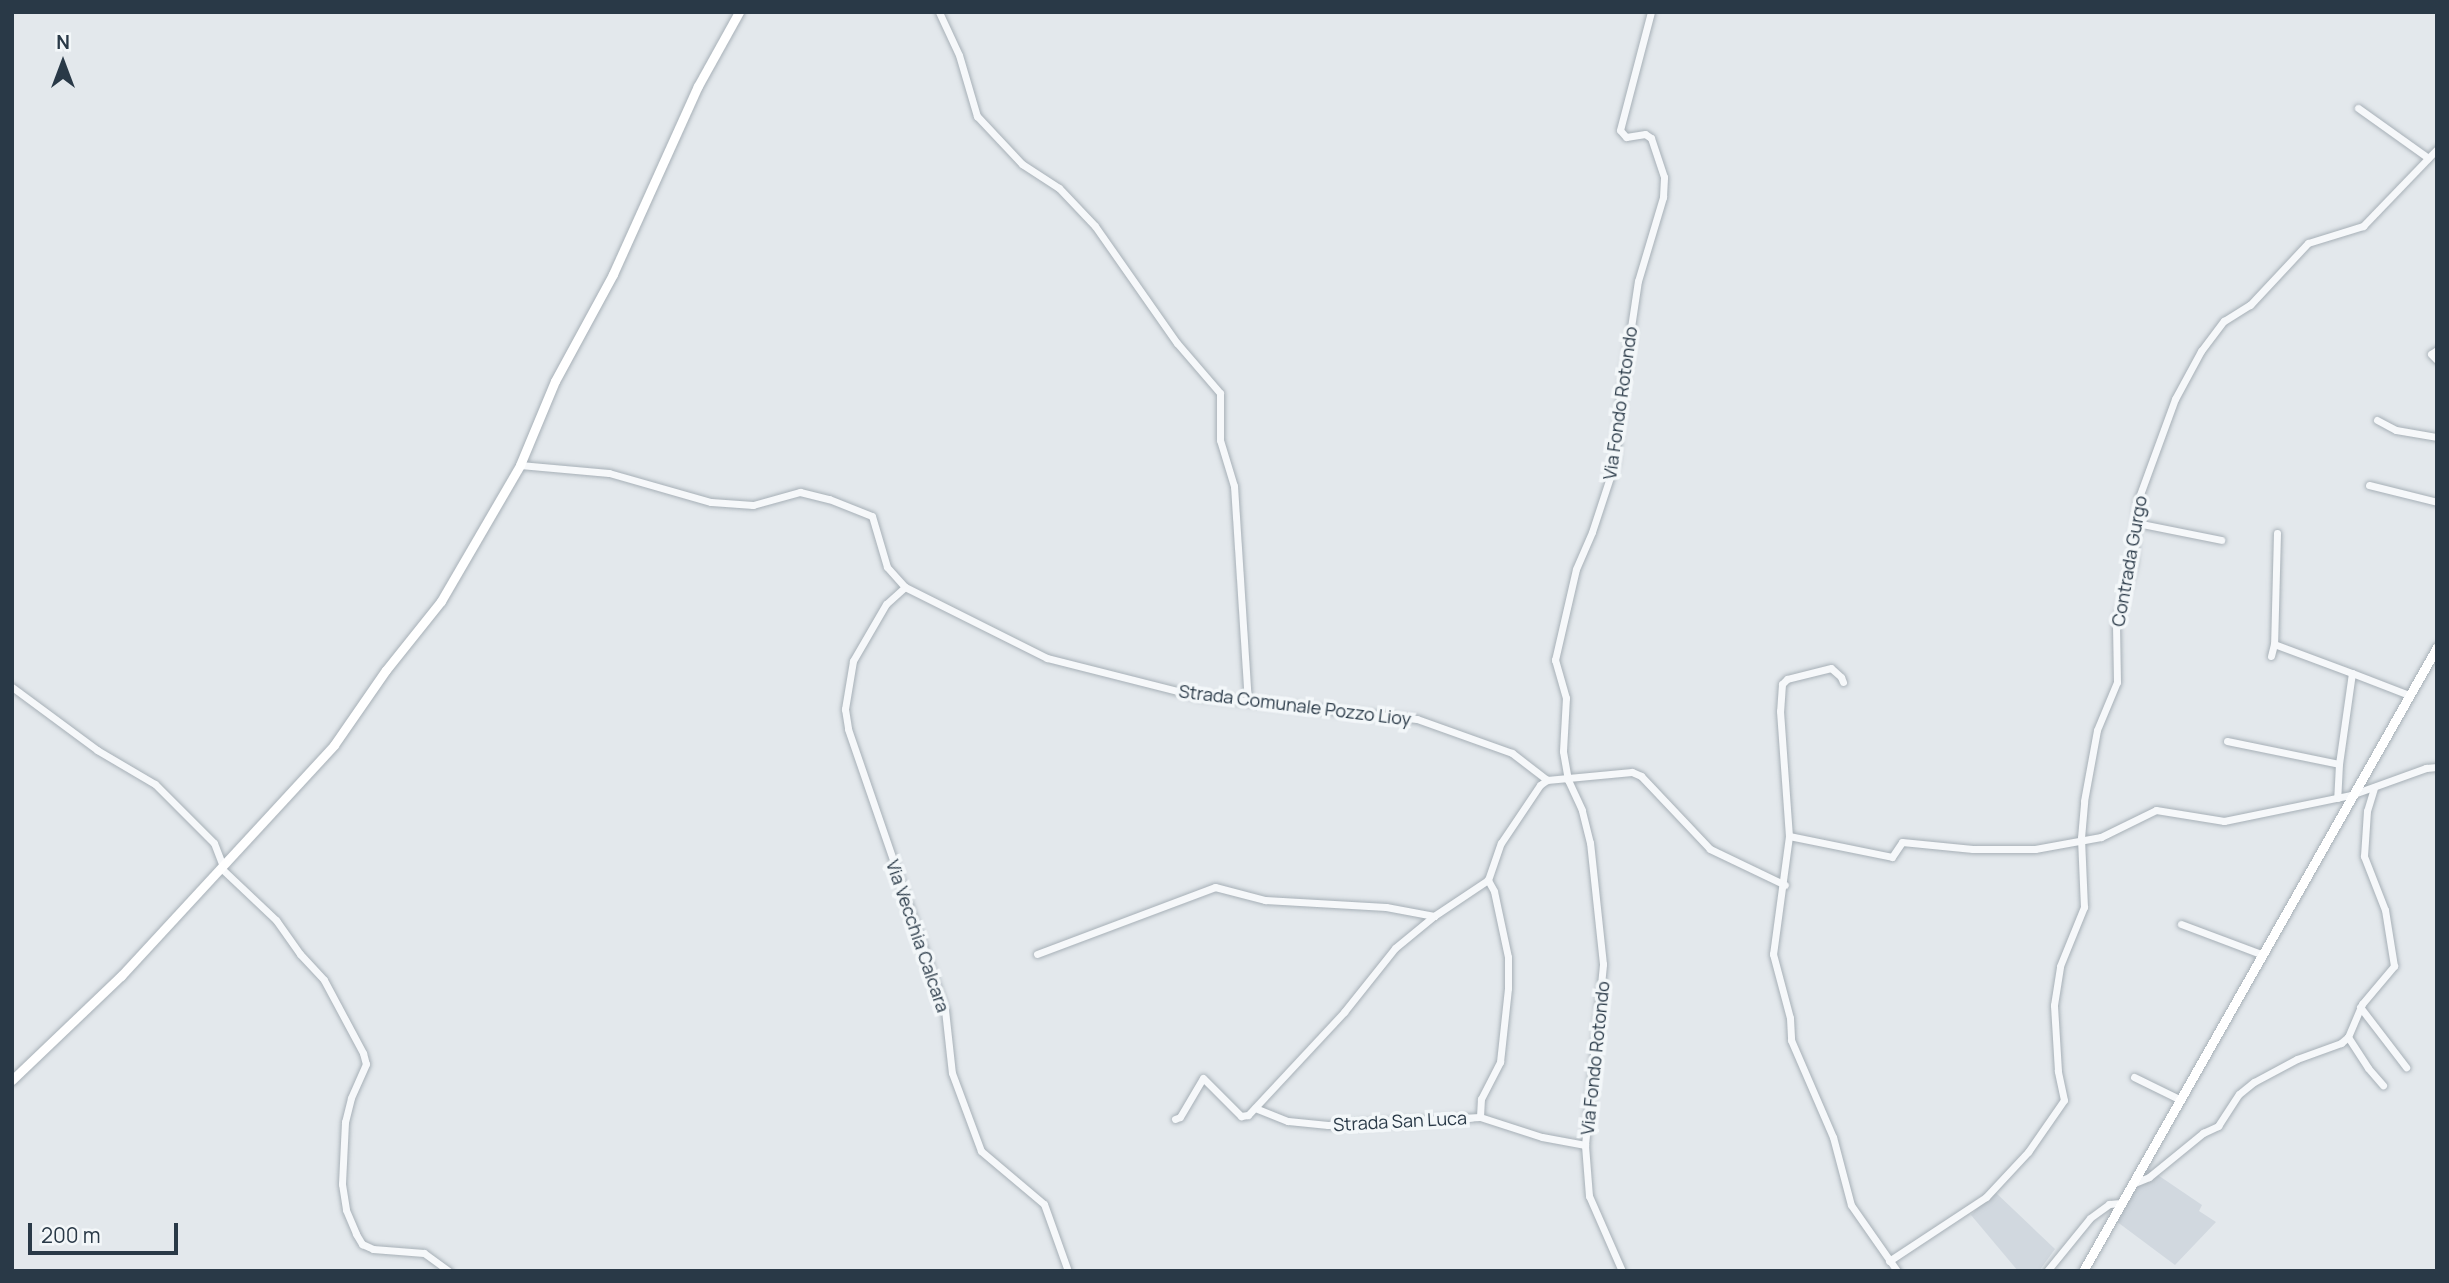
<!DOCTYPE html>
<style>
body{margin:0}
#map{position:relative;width:2449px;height:1283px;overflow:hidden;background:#e3e8ec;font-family:Manrope,sans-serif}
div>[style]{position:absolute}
.built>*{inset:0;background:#d1d8df}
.roads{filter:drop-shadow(0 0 2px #a7b0b7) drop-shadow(0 0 2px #a7b0b7)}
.minor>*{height:7px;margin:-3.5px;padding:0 3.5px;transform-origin:3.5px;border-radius:3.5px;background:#f6f8fa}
.major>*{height:9px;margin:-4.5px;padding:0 4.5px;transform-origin:4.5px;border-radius:4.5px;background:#fff}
span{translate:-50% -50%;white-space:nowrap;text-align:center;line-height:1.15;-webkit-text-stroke:7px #f3f7f9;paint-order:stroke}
.street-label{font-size:18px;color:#293947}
.frame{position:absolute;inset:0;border:14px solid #293947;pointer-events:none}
.north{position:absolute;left:28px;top:28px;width:70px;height:70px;-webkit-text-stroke:5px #f3f7f9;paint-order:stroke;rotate:0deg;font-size:19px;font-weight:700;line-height:28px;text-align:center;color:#293947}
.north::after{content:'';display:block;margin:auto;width:24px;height:32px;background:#293947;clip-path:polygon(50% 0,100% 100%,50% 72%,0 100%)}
.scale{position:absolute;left:28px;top:1223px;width:150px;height:32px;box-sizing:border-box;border:4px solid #293947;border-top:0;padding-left:9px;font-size:21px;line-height:24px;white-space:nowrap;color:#293947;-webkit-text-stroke:5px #f3f7f9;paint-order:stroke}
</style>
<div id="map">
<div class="built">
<i style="clip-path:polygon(2146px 1167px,2202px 1205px,2199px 1211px,2216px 1222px,2175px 1265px,2116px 1221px)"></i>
<i style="clip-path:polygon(1994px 1191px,2055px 1249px,2039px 1271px,2018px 1271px,1971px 1215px)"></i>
</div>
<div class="roads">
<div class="minor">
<i style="left:939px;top:12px;width:47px;rotate:65.1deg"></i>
<i style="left:959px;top:55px;width:64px;rotate:73.6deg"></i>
<i style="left:977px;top:116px;width:66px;rotate:46.8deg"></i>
<i style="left:1022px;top:164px;width:44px;rotate:33deg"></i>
<i style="left:1059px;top:188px;width:52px;rotate:46.5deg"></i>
<i style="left:1095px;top:226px;width:143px;rotate:55deg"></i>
<i style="left:1177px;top:343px;width:66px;rotate:49.3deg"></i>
<i style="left:1220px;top:393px;width:47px;rotate:90deg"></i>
<i style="left:1220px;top:440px;width:48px;rotate:73.1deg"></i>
<i style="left:1234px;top:486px;width:215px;rotate:86.3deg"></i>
<i style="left:2358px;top:108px;width:86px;rotate:35.5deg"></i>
<i style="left:2437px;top:350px;width:7px;rotate:146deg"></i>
<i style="left:2431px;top:354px;width:8px;rotate:45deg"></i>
<i style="left:2377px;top:420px;width:21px;rotate:28deg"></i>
<i style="left:2396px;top:430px;width:42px;rotate:9.7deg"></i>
<i style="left:520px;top:465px;width:89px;rotate:5.1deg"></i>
<i style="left:609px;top:473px;width:106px;rotate:15.9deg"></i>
<i style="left:711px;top:502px;width:42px;rotate:4.1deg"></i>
<i style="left:753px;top:505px;width:49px;rotate:-15.5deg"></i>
<i style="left:800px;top:492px;width:30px;rotate:14deg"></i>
<i style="left:829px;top:499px;width:46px;rotate:21.6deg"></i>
<i style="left:872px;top:516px;width:53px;rotate:73.6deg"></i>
<i style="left:887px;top:567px;width:27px;rotate:48deg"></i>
<i style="left:905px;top:587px;width:159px;rotate:26.6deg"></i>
<i style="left:1047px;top:658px;width:155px;rotate:14.2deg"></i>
<i style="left:1197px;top:696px;width:221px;rotate:6deg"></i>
<i style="left:1417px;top:719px;width:101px;rotate:19.7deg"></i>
<i style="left:1512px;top:753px;width:44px;rotate:37.6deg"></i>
<i style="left:2369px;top:485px;width:70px;rotate:14deg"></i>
<i style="left:2137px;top:523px;width:86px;rotate:11.4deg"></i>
<i style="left:2277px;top:533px;width:111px;rotate:91.5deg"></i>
<i style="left:2274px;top:644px;width:83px;rotate:20.4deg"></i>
<i style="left:905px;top:587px;width:25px;rotate:138deg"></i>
<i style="left:886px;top:604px;width:66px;rotate:120.1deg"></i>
<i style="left:853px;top:661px;width:49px;rotate:99.5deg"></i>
<i style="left:845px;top:709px;width:20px;rotate:81deg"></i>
<i style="left:848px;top:729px;width:297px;rotate:71deg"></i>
<i style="left:945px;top:1010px;width:63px;rotate:83.7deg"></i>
<i style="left:952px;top:1073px;width:83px;rotate:69.6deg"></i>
<i style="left:981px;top:1151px;width:82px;rotate:40.1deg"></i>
<i style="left:1044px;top:1204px;width:71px;rotate:70.3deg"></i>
<i style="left:2271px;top:656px;width:12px;rotate:-76deg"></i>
<i style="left:1843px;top:682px;width:5px;rotate:-112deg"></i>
<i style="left:1841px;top:677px;width:13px;rotate:-138deg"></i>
<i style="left:1831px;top:668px;width:45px;rotate:166deg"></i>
<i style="left:1787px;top:679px;width:7px;rotate:135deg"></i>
<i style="left:1782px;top:684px;width:27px;rotate:94deg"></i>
<i style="left:1780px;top:711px;width:125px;rotate:85.9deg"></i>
<i style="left:1789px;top:836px;width:119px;rotate:97.7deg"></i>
<i style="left:1773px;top:954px;width:66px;rotate:75.1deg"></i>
<i style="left:1790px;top:1018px;width:22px;rotate:87deg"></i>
<i style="left:1791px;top:1040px;width:106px;rotate:66.6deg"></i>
<i style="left:1833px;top:1137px;width:70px;rotate:75.2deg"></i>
<i style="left:1851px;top:1205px;width:80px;rotate:55.1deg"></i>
<i style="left:12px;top:687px;width:106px;rotate:36.5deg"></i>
<i style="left:97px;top:750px;width:67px;rotate:30.4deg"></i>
<i style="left:155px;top:784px;width:83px;rotate:45deg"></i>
<i style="left:214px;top:843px;width:25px;rotate:69deg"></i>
<i style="left:2227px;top:741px;width:114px;rotate:11.6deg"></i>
<i style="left:2339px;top:764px;width:34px;rotate:93deg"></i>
<i style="left:2339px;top:764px;width:92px;rotate:-81.9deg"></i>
<i style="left:2352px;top:673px;width:61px;rotate:21.1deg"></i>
<i style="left:1789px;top:836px;width:105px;rotate:11.5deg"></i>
<i style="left:1892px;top:857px;width:18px;rotate:-56deg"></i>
<i style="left:1902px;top:842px;width:71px;rotate:5.6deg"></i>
<i style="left:1973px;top:849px;width:62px"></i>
<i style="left:2035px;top:849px;width:67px;rotate:-10.3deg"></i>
<i style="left:2101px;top:837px;width:61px;rotate:-26.1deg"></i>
<i style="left:2156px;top:810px;width:69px;rotate:9.2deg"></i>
<i style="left:2224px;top:821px;width:130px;rotate:-11.6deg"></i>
<i style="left:2351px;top:795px;width:80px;rotate:-19.8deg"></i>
<i style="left:2426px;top:768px;width:11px;rotate:-5deg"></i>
<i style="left:221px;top:868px;width:76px;rotate:43.4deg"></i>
<i style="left:276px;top:920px;width:42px;rotate:54.8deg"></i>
<i style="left:300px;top:954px;width:35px;rotate:47deg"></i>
<i style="left:324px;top:980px;width:83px;rotate:61.9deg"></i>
<i style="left:363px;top:1053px;width:11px;rotate:75deg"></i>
<i style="left:366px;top:1064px;width:37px;rotate:114deg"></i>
<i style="left:351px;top:1098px;width:25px;rotate:104deg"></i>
<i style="left:345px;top:1122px;width:62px;rotate:92.8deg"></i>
<i style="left:342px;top:1184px;width:26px;rotate:81deg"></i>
<i style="left:346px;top:1210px;width:26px;rotate:67deg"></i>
<i style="left:356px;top:1234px;width:12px;rotate:59deg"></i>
<i style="left:362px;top:1244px;width:12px;rotate:24deg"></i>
<i style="left:373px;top:1249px;width:51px;rotate:4.5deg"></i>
<i style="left:424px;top:1253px;width:31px;rotate:36deg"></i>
<i style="left:2181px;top:924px;width:85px;rotate:20.6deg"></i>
<i style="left:1037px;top:954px;width:190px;rotate:-20.6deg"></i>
<i style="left:1215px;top:887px;width:52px;rotate:14.6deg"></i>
<i style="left:1265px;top:900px;width:121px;rotate:3.3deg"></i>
<i style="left:1386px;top:907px;width:49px;rotate:10.6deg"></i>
<i style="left:2360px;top:1007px;width:76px;rotate:52.5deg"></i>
<i style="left:2348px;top:1037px;width:37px;rotate:57deg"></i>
<i style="left:2368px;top:1068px;width:23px;rotate:49deg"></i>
<i style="left:2134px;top:1077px;width:50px;rotate:26.1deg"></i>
<i style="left:1255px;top:1108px;width:35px;rotate:22deg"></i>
<i style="left:1288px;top:1121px;width:40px;rotate:5.7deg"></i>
<i style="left:1328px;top:1125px;width:152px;rotate:-3deg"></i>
<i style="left:1480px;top:1117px;width:65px;rotate:17.9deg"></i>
<i style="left:1542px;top:1137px;width:44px;rotate:10.5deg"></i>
<i style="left:1480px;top:1117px;width:18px;rotate:-87deg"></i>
<i style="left:1481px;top:1099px;width:42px;rotate:-62.8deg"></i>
<i style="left:1500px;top:1062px;width:74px;rotate:-83.8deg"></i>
<i style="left:1508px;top:988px;width:31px;rotate:-90deg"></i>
<i style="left:1508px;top:957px;width:67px;rotate:-102deg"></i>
<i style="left:1494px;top:891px;width:13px;rotate:-119deg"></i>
<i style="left:1175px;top:1119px;width:5px;rotate:-22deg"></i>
<i style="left:1180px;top:1117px;width:45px;rotate:-59.5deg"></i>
<i style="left:1203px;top:1078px;width:54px;rotate:45deg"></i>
<i style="left:1241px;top:1116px;width:7px;rotate:-8deg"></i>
<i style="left:1248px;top:1115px;width:141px;rotate:-47deg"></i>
<i style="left:1344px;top:1012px;width:82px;rotate:-51.4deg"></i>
<i style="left:1395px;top:948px;width:50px;rotate:-39.4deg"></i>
<i style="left:1434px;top:916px;width:65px;rotate:-33.7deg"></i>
<i style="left:1488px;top:880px;width:39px;rotate:-71deg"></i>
<i style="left:1501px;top:843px;width:70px;rotate:-56.1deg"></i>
<i style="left:1540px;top:785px;width:9px;rotate:-36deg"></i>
<i style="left:1547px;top:780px;width:85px;rotate:-5.4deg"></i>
<i style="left:1632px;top:772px;width:10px;rotate:24deg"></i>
<i style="left:1641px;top:776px;width:100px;rotate:46.6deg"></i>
<i style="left:1710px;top:849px;width:83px;rotate:25.6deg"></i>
<i style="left:2132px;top:1184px;width:18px;rotate:-22deg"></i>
<i style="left:2149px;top:1177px;width:70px;rotate:-39.2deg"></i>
<i style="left:2203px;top:1133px;width:17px;rotate:-25deg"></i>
<i style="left:2218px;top:1126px;width:38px;rotate:-57deg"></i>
<i style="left:2239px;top:1094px;width:19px;rotate:-39deg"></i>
<i style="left:2254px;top:1082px;width:49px;rotate:-28.1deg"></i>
<i style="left:2297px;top:1059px;width:47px;rotate:-20deg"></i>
<i style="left:2341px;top:1043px;width:9px;rotate:-41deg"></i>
<i style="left:2348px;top:1037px;width:36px;rotate:-67deg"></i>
<i style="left:2362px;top:1004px;width:50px;rotate:-49.9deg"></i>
<i style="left:2394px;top:966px;width:57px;rotate:-99.1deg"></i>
<i style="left:2385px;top:910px;width:58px;rotate:-111.3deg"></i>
<i style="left:2364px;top:856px;width:45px;rotate:-86.2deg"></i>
<i style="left:2367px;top:811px;width:24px;rotate:-73deg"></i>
<i style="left:1889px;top:1261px;width:116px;rotate:-33.4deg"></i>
<i style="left:1986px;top:1197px;width:62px;rotate:-47deg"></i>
<i style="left:2028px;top:1152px;width:63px;rotate:-55.3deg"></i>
<i style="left:2064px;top:1100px;width:30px;rotate:-102deg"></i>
<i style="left:2058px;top:1071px;width:66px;rotate:-93.5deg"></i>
<i style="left:2054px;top:1005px;width:39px;rotate:-81deg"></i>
<i style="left:2060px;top:966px;width:64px;rotate:-67.9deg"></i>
<i style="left:2084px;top:907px;width:69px;rotate:-92.5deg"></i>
<i style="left:2081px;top:838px;width:37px;rotate:-85deg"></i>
<i style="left:2084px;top:801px;width:72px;rotate:-79.6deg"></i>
<i style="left:2097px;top:730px;width:52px;rotate:-67.4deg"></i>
<i style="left:2117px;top:682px;width:59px;rotate:-91deg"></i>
<i style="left:2116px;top:623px;width:62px;rotate:-74.2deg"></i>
<i style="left:2133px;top:563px;width:63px;rotate:-85.5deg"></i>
<i style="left:2138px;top:500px;width:108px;rotate:-69.9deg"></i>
<i style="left:2175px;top:399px;width:55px;rotate:-61.6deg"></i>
<i style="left:2201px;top:351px;width:38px;rotate:-53deg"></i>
<i style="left:2224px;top:321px;width:31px;rotate:-32deg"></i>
<i style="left:2250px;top:305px;width:85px;rotate:-46.9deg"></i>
<i style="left:2308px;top:243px;width:58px;rotate:-17.2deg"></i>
<i style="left:2363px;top:226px;width:107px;rotate:-46.1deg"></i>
<i style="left:1622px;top:1271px;width:82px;rotate:-113.7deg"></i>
<i style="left:1589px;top:1196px;width:51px;rotate:-94.5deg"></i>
<i style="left:1585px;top:1145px;width:182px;rotate:-84.3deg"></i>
<i style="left:1603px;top:964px;width:122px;rotate:-96.1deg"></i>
<i style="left:1590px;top:843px;width:34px;rotate:-104deg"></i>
<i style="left:1582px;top:810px;width:33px;rotate:-115deg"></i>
<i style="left:1568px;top:780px;width:29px;rotate:-100deg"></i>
<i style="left:1563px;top:751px;width:53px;rotate:-86.8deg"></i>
<i style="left:1566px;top:698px;width:40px;rotate:-106deg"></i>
<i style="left:1555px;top:660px;width:93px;rotate:-77deg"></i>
<i style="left:1576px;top:569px;width:40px;rotate:-66.6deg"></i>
<i style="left:1592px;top:532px;width:74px;rotate:-71.8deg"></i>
<i style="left:1615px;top:462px;width:61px;rotate:-85.3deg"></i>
<i style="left:1620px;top:401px;width:121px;rotate:-81.5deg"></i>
<i style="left:1638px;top:281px;width:88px;rotate:-73.4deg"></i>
<i style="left:1663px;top:197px;width:20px;rotate:-87deg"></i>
<i style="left:1664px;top:177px;width:41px;rotate:-108.4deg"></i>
<i style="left:1651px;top:138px;width:7px;rotate:-146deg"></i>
<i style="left:1645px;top:134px;width:19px;rotate:171deg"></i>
<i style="left:1626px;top:137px;width:9px;rotate:-131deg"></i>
<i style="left:1620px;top:130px;width:122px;rotate:-75.3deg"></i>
<i style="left:2047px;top:1271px;width:68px;rotate:-50.9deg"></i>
<i style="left:2090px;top:1218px;width:24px;rotate:-36deg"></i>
<i style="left:2109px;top:1204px;width:12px;rotate:-5deg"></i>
</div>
<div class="major">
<i style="left:12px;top:1080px;width:151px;rotate:-43.7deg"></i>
<i style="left:121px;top:976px;width:314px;rotate:-47.3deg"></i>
<i style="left:334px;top:745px;width:91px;rotate:-55.3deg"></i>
<i style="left:386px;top:670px;width:88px;rotate:-51.4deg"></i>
<i style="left:441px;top:601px;width:157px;rotate:-59.8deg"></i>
<i style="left:520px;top:465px;width:91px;rotate:-67.4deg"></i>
<i style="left:555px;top:381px;width:122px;rotate:-61.5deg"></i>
<i style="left:613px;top:274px;width:206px;rotate:-65.7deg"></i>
<i style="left:698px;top:86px;width:85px;rotate:-61deg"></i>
<i style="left:2083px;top:1271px;width:717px;rotate:-60.43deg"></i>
</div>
</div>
<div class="street-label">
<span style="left:1620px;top:403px;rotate:-82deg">Via Fondo Rotondo</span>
<span style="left:2129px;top:561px;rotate:-80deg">Contrada Gurgo</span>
<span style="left:1295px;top:705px;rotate:7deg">Strada Comunale Pozzo Lioy</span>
<span style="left:918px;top:936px;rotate:71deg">Via Vecchia Calcara</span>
<span style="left:1595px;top:1058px;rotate:-84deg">Via Fondo Rotondo</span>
<span style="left:1400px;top:1121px;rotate:-3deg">Strada San Luca</span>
</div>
<div class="frame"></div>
<div class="north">N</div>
<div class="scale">200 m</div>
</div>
